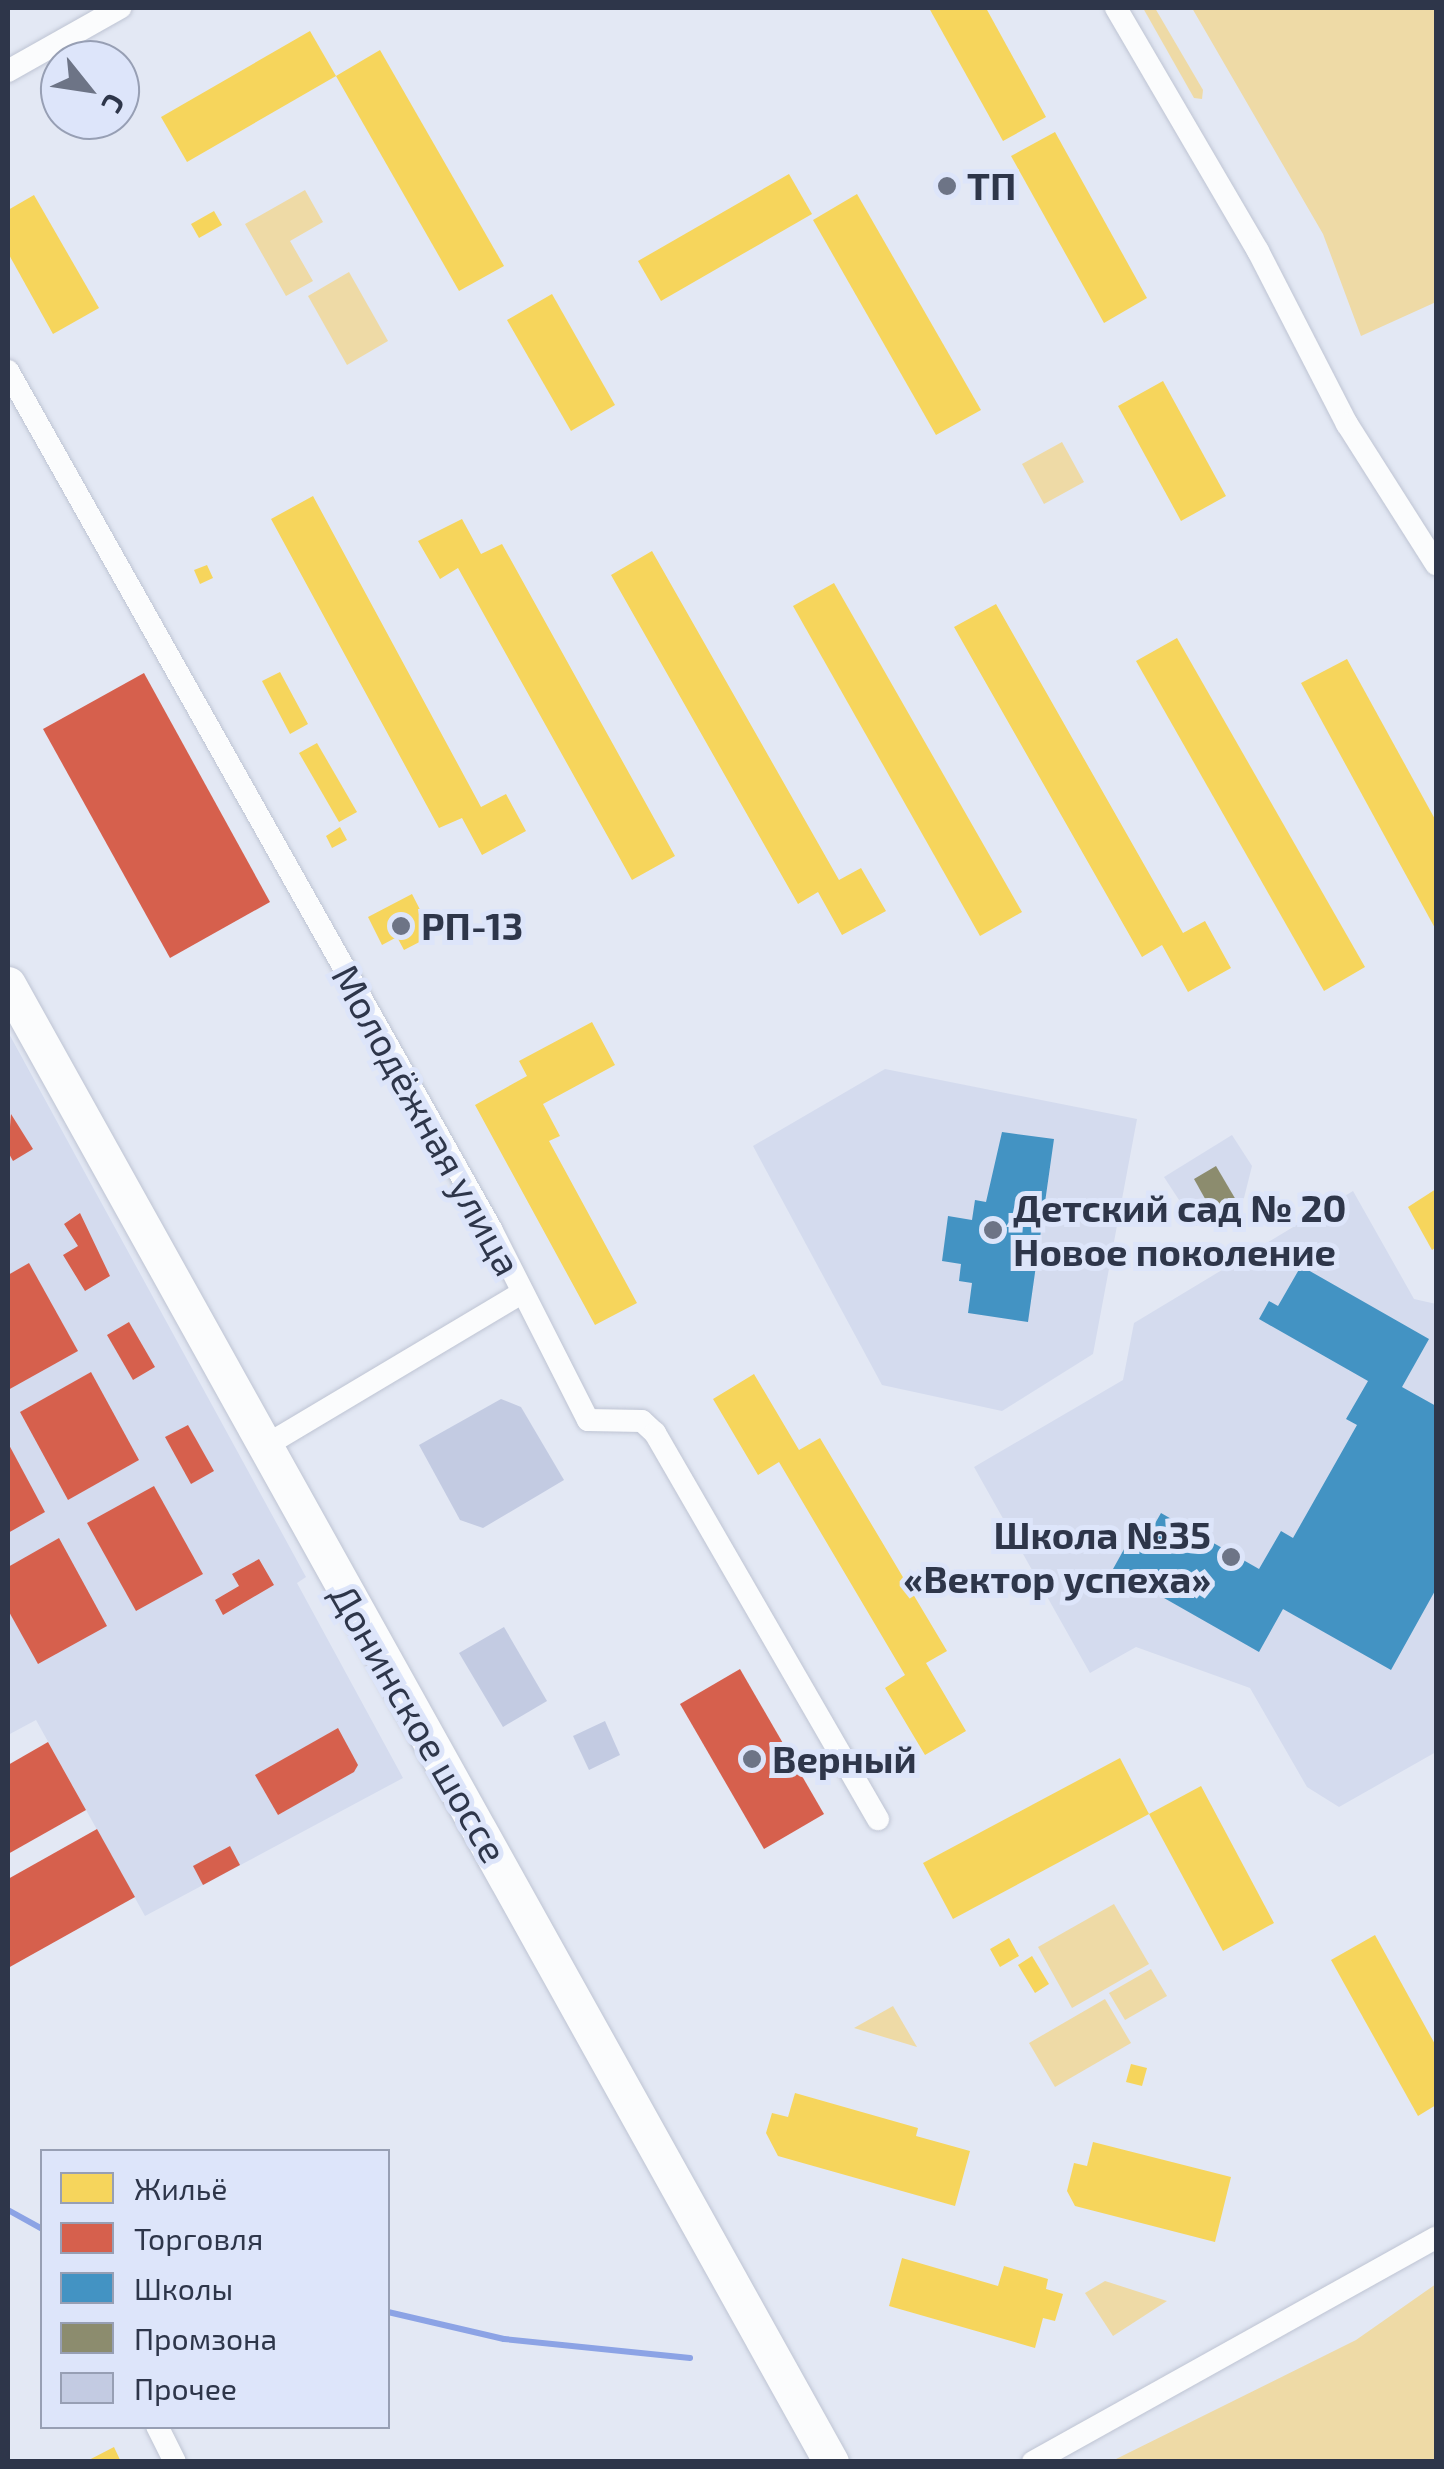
<!DOCTYPE html>
<meta charset="utf-8">
<style>
body{margin:0}
#map{position:relative;width:1444px;height:2469px;overflow:hidden;background:#e3e8f4;font-family:"Exo 2",sans-serif}
div>[style]{position:absolute}
.built>*{inset:0;background:#d4dbee}
.green>*{inset:0;background:#eedaa6}
.homes>*{inset:0;background:#f6d55c}
.shops>*{inset:0;background:#d6604d}
.schools>*{inset:0;background:#4393c3}
.industry>*{inset:0;background:#8c8c6e}
.stream>*{height:6px;margin:-3px;padding:0 3px;transform-origin:3px;border-radius:3px;background:#8ca3e5}
.building>*{inset:0;background:#c3cbe2}
.roads{filter:drop-shadow(0 0 2px #bec4d3) drop-shadow(0 0 2px #bec4d3)}
.minor>*{height:22px;margin:-11px;padding:0 11px;transform-origin:11px;border-radius:11px;background:#fbfcfd}
.primary>*{height:35px;margin:-17.5px;padding:0 17.5px;transform-origin:17.5px;border-radius:17.5px;background:#fbfcfd}
.dots>*{width:28px;height:28px;translate:-50% -50%;box-sizing:border-box;border:5px solid #dde5fa;border-radius:50%}
span{translate:-50% -50%;white-space:nowrap;text-align:center;line-height:1.15;-webkit-text-stroke:10px #dde5fa;paint-order:stroke}
.poi-label{font-size:38px;color:#2e364a;font-weight:700}
.left{translate:0 -50%;text-align:left}
.right{translate:-100% -50%;text-align:right}
.street-label{font-size:38px;color:#2e364a}
.frame{position:absolute;inset:0;border:10px solid #2e364a;pointer-events:none}
.legend{position:absolute;left:40px;top:2149px;width:350px;height:280px;box-sizing:border-box;background:#dde5fa;border:2px solid #979fb4;margin:0;padding:12px 18px;list-style:none;font-size:30px;color:#2e364a}
.legend li{display:flex;align-items:center;gap:20px;height:50px}
.legend b{width:50px;border:2px solid #979fb4}
.north{position:absolute;left:40px;top:40px;width:100px;height:100px;box-sizing:border-box;background:#dde5fa;border:2px solid #979fb4;border-radius:50%;rotate:120deg;font-size:28px;font-weight:700;line-height:40px;text-align:center;color:#2e364a}
.north::after{content:'';display:block;margin:auto;width:35px;height:45px;background:#6d7486;clip-path:polygon(50% 0,100% 100%,50% 72%,0 100%)}
</style>
<div id="map">
<div class="built">
<i style="clip-path:polygon(8px 1032px,306px 1577px,297px 1583px,403px 1778px,145px 1916px,36px 1720px,8px 1735px)"></i>
<i style="clip-path:polygon(885px 1069px,1137px 1119px,1093px 1354px,1002px 1411px,882px 1385px,753px 1146px)"></i>
<i style="clip-path:polygon(1232px 1135px,1252px 1166px,1244px 1198px,1196px 1226px,1164px 1177px)"></i>
<i style="clip-path:polygon(1353px 1191px,1414px 1299px,1436px 1304px,1436px 1752px,1339px 1807px,1307px 1787px,1250px 1688px,1136px 1647px,1090px 1673px,974px 1467px,1123px 1380px,1134px 1323px)"></i>
</div>
<div class="green">
<i style="clip-path:polygon(1143px 8px,1155px 8px,1203px 90px,1202px 99px,1194px 98px)"></i>
<i style="clip-path:polygon(1192px 8px,1436px 8px,1436px 302px,1361px 336px,1323px 234px)"></i>
<i style="clip-path:polygon(305px 190px,323px 222px,290px 241px,313px 281px,286px 296px,245px 224px)"></i>
<i style="clip-path:polygon(349px 272px,388px 341px,347px 365px,308px 296px)"></i>
<i style="clip-path:polygon(1062px 442px,1084px 482px,1044px 504px,1022px 464px)"></i>
<i style="clip-path:polygon(1114px 1904px,1149px 1964px,1072px 2008px,1038px 1947px)"></i>
<i style="clip-path:polygon(1151px 1969px,1167px 1996px,1125px 2020px,1109px 1993px)"></i>
<i style="clip-path:polygon(1105px 1999px,1131px 2043px,1055px 2087px,1029px 2043px)"></i>
<i style="clip-path:polygon(893px 2006px,917px 2047px,854px 2028px)"></i>
<i style="clip-path:polygon(1105px 2281px,1167px 2301px,1113px 2336px,1085px 2293px)"></i>
<i style="clip-path:polygon(1436px 2284px,1436px 2461px,1112px 2461px,1356px 2340px)"></i>
</div>
<div class="homes">
<i style="clip-path:polygon(929px 8px,986px 8px,1046px 117px,1003px 141px)"></i>
<i style="clip-path:polygon(310px 31px,336px 76px,187px 162px,161px 117px)"></i>
<i style="clip-path:polygon(380px 50px,504px 266px,459px 291px,336px 76px)"></i>
<i style="clip-path:polygon(1055px 132px,1147px 298px,1104px 323px,1011px 156px)"></i>
<i style="clip-path:polygon(789px 174px,812px 214px,661px 301px,638px 261px)"></i>
<i style="clip-path:polygon(857px 194px,981px 410px,936px 435px,813px 220px)"></i>
<i style="clip-path:polygon(34px 195px,99px 308px,53px 334px,8px 253px,8px 210px)"></i>
<i style="clip-path:polygon(214px 211px,222px 225px,199px 238px,191px 224px)"></i>
<i style="clip-path:polygon(552px 294px,615px 405px,571px 431px,507px 320px)"></i>
<i style="clip-path:polygon(1163px 381px,1226px 496px,1181px 521px,1118px 406px)"></i>
<i style="clip-path:polygon(313px 496px,481px 807px,506px 794px,526px 831px,482px 855px,462px 818px,439px 828px,271px 519px)"></i>
<i style="clip-path:polygon(462px 519px,481px 554px,502px 544px,675px 856px,632px 880px,458px 568px,440px 579px,418px 541px)"></i>
<i style="clip-path:polygon(652px 551px,839px 880px,861px 868px,886px 911px,842px 935px,818px 892px,798px 904px,611px 575px)"></i>
<i style="clip-path:polygon(207px 565px,213px 578px,200px 584px,194px 570px)"></i>
<i style="clip-path:polygon(834px 583px,1022px 912px,980px 936px,793px 606px)"></i>
<i style="clip-path:polygon(996px 604px,1183px 933px,1205px 921px,1231px 968px,1188px 992px,1162px 945px,1142px 957px,954px 627px)"></i>
<i style="clip-path:polygon(1177px 638px,1365px 967px,1324px 991px,1136px 661px)"></i>
<i style="clip-path:polygon(1347px 659px,1436px 821px,1436px 930px,1301px 683px)"></i>
<i style="clip-path:polygon(280px 672px,308px 724px,290px 734px,262px 681px)"></i>
<i style="clip-path:polygon(317px 743px,357px 812px,339px 822px,299px 753px)"></i>
<i style="clip-path:polygon(340px 827px,347px 840px,332px 848px,326px 836px)"></i>
<i style="clip-path:polygon(412px 894px,433px 935px,404px 950px,397px 937px,382px 945px,368px 917px)"></i>
<i style="clip-path:polygon(592px 1022px,615px 1065px,543px 1104px,560px 1136px,549px 1141px,637px 1303px,595px 1325px,475px 1105px,527px 1076px,519px 1061px)"></i>
<i style="clip-path:polygon(1436px 1189px,1436px 1247px,1432px 1250px,1408px 1207px)"></i>
<i style="clip-path:polygon(754px 1374px,799px 1450px,820px 1438px,947px 1651px,926px 1663px,966px 1731px,925px 1755px,885px 1688px,905px 1675px,779px 1462px,758px 1475px,713px 1399px)"></i>
<i style="clip-path:polygon(1120px 1758px,1149px 1814px,953px 1919px,923px 1863px)"></i>
<i style="clip-path:polygon(1201px 1786px,1274px 1923px,1223px 1951px,1149px 1814px)"></i>
<i style="clip-path:polygon(1375px 1935px,1436px 2046px,1436px 2105px,1418px 2116px,1331px 1960px)"></i>
<i style="clip-path:polygon(1009px 1938px,1019px 1956px,1000px 1967px,990px 1949px)"></i>
<i style="clip-path:polygon(1032px 1956px,1049px 1984px,1035px 1993px,1018px 1965px)"></i>
<i style="clip-path:polygon(1131px 2064px,1147px 2068px,1142px 2086px,1126px 2082px)"></i>
<i style="clip-path:polygon(795px 2093px,918px 2128px,916px 2136px,970px 2151px,955px 2206px,778px 2156px,766px 2133px,772px 2113px,788px 2117px)"></i>
<i style="clip-path:polygon(1093px 2142px,1231px 2177px,1215px 2242px,1075px 2206px,1067px 2191px,1074px 2163px,1087px 2166px)"></i>
<i style="clip-path:polygon(902px 2258px,998px 2286px,1004px 2266px,1048px 2279px,1046px 2289px,1063px 2294px,1055px 2321px,1043px 2318px,1035px 2348px,889px 2306px)"></i>
<i style="clip-path:polygon(114px 2447px,121px 2462px,85px 2462px)"></i>
</div>
<div class="shops">
<i style="clip-path:polygon(144px 673px,270px 902px,170px 958px,43px 729px)"></i>
<i style="clip-path:polygon(11px 1114px,33px 1149px,13px 1161px,8px 1152px)"></i>
<i style="clip-path:polygon(80px 1213px,110px 1276px,85px 1291px,63px 1255px,78px 1246px,64px 1224px)"></i>
<i style="clip-path:polygon(29px 1263px,78px 1351px,8px 1390px,8px 1275px)"></i>
<i style="clip-path:polygon(129px 1322px,155px 1367px,133px 1380px,107px 1335px)"></i>
<i style="clip-path:polygon(91px 1372px,139px 1460px,68px 1500px,20px 1412px)"></i>
<i style="clip-path:polygon(188px 1425px,214px 1471px,191px 1484px,165px 1437px)"></i>
<i style="clip-path:polygon(8px 1443px,45px 1512px,8px 1533px)"></i>
<i style="clip-path:polygon(154px 1486px,203px 1574px,136px 1611px,87px 1523px)"></i>
<i style="clip-path:polygon(59px 1538px,107px 1626px,38px 1664px,8px 1610px,8px 1567px)"></i>
<i style="clip-path:polygon(259px 1559px,274px 1585px,223px 1615px,215px 1600px,239px 1586px,232px 1574px)"></i>
<i style="clip-path:polygon(740px 1669px,824px 1814px,764px 1849px,680px 1704px)"></i>
<i style="clip-path:polygon(338px 1728px,358px 1765px,354px 1772px,278px 1815px,255px 1775px)"></i>
<i style="clip-path:polygon(48px 1742px,86px 1810px,8px 1854px,8px 1765px)"></i>
<i style="clip-path:polygon(97px 1829px,135px 1897px,8px 1968px,8px 1879px)"></i>
<i style="clip-path:polygon(230px 1846px,240px 1865px,203px 1885px,193px 1866px)"></i>
</div>
<div class="schools">
<i style="clip-path:polygon(1002px 1132px,1054px 1139px,1028px 1322px,968px 1313px,972px 1283px,959px 1281px,961px 1264px,942px 1261px,948px 1216px,972px 1220px,975px 1200px,986px 1202px)"></i>
<i style="clip-path:polygon(1301px 1266px,1429px 1339px,1402px 1387px,1436px 1406px,1436px 1589px,1391px 1670px,1283px 1609px,1259px 1652px,1113px 1569px,1128px 1542px,1141px 1548px,1161px 1513px,1259px 1569px,1281px 1531px,1293px 1538px,1357px 1425px,1346px 1419px,1368px 1381px,1259px 1319px,1269px 1301px,1278px 1306px)"></i>
</div>
<div class="industry">
<i style="clip-path:polygon(1216px 1166px,1236px 1200px,1213px 1213px,1194px 1179px)"></i>
</div>
<div class="stream">
<i style="left:8px;top:2210px;width:39px;rotate:29deg"></i>
<i style="left:388px;top:2312px;width:119px;rotate:13.1deg"></i>
<i style="left:504px;top:2339px;width:187px;rotate:5.8deg"></i>
</div>
<div class="building">
<i style="clip-path:polygon(501px 1399px,521px 1407px,564px 1480px,483px 1528px,460px 1520px,419px 1445px)"></i>
<i style="clip-path:polygon(504px 1627px,547px 1701px,503px 1727px,459px 1653px)"></i>
<i style="clip-path:polygon(605px 1721px,620px 1755px,589px 1770px,573px 1736px)"></i>
</div>
<div class="roads">
<div class="minor">
<i style="left:1116px;top:8px;width:281px;rotate:59.7deg"></i>
<i style="left:1258px;top:251px;width:195px;rotate:62.8deg"></i>
<i style="left:1347px;top:424px;width:166px;rotate:57.6deg"></i>
<i style="left:8px;top:71px;width:129px;rotate:-29.4deg"></i>
<i style="left:8px;top:371px;width:985px;rotate:60.62deg"></i>
<i style="left:491px;top:1229px;width:214px;rotate:63.1deg"></i>
<i style="left:588px;top:1420px;width:54px;rotate:1.1deg"></i>
<i style="left:642px;top:1421px;width:18px;rotate:43deg"></i>
<i style="left:655px;top:1433px;width:446px;rotate:60deg"></i>
<i style="left:265px;top:1446px;width:300px;rotate:-30.8deg"></i>
<i style="left:157px;top:2426px;width:40px;rotate:63.4deg"></i>
<i style="left:1033px;top:2462px;width:461px;rotate:-29.1deg"></i>
</div>
<div class="primary">
<i style="left:8px;top:984px;width:1692px;rotate:60.89deg"></i>
</div>
</div>
<div class="dots">
<i style="left:947px;top:186px;background:#6d7486"></i>
<i style="left:401px;top:926px;background:#6d7486"></i>
<i style="left:993px;top:1230px;background:#6d7486"></i>
<i style="left:1231px;top:1557px;background:#6d7486"></i>
<i style="left:752px;top:1759px;background:#6d7486"></i>
</div>
<div class="poi-label">
<span class="left" style="left:967px;top:186px">ТП</span>
<span class="left" style="left:421px;top:926px">РП-13</span>
<span class="left" style="left:1013px;top:1230px">Детский сад № 20<br>Новое поколение</span>
<span class="right" style="left:1211px;top:1557px">Школа №35<br>«Вектор успеха»</span>
<span class="left" style="left:772px;top:1759px">Верный</span>
</div>
<div class="street-label">
<span style="left:427px;top:1120px;rotate:61deg">Молодёжная улица</span>
<span style="left:419px;top:1723px;rotate:60deg">Донинское шоссе</span>
</div>
<div class="frame"></div>
<ul class="legend">
<li><b style="height:28px;background:#f6d55c"></b>Жильё</li>
<li><b style="height:28px;background:#d6604d"></b>Торговля</li>
<li><b style="height:28px;background:#4393c3"></b>Школы</li>
<li><b style="height:28px;background:#8c8c6e"></b>Промзона</li>
<li><b style="height:28px;background:#c3cbe2"></b>Прочее</li>
</ul>
<div class="north">С</div>
</div>
